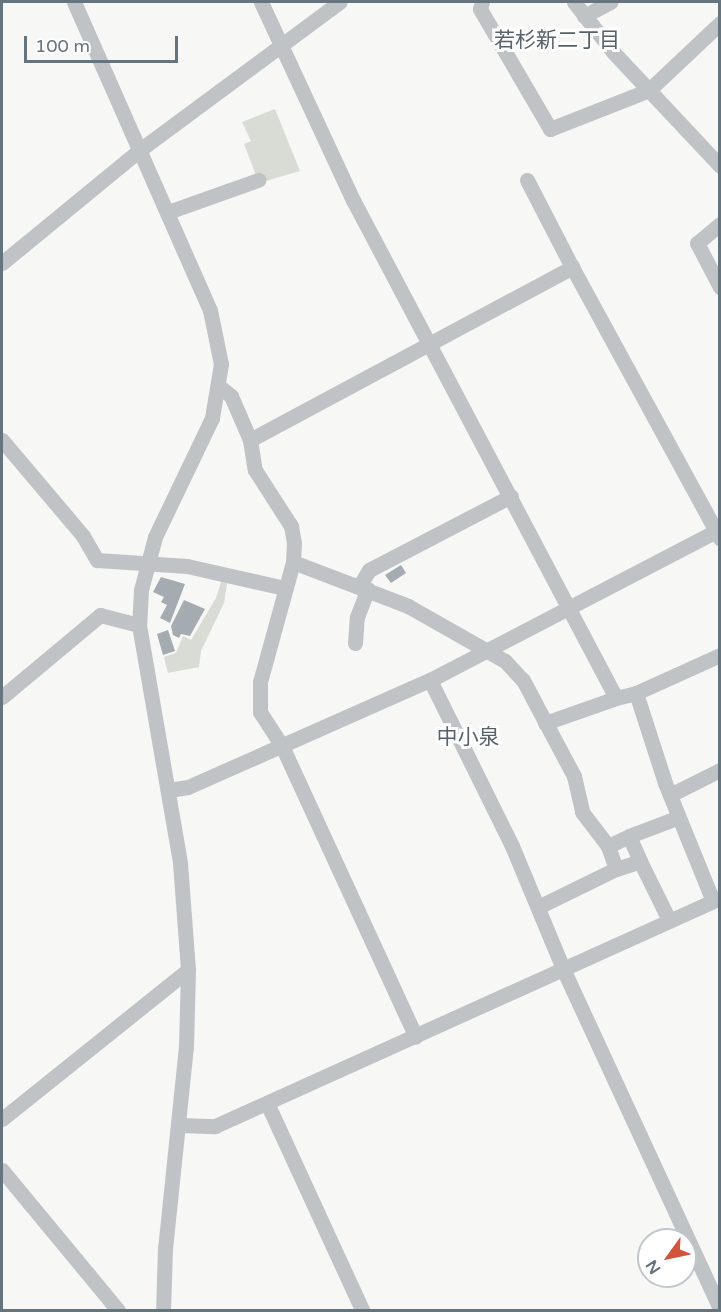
<!DOCTYPE html>
<meta charset="utf-8">
<style>
body{margin:0}
#map{position:relative;width:721px;height:1312px;overflow:hidden;background:#f7f7f5;font-family:"Varela Round","Noto Sans JP",sans-serif}
div>[style]{position:absolute}
.green>*{inset:0;background:#d8dcd5}
.building>*{inset:0;background:#a5acb1}
.minor>*{height:15px;margin:-7.5px;padding:0 7.5px;transform-origin:7.5px;border-radius:7.5px;background:#bfc3c6}
span{translate:-50% -50%;white-space:nowrap;text-align:center;line-height:1.15;-webkit-text-stroke:6px #fff;paint-order:stroke}
.neighbourhood-label{font-size:21px;color:#576269}
.frame{position:absolute;inset:0;border:3px solid #66747d;pointer-events:none}
.north{position:absolute;left:637px;top:1228px;width:60px;height:60px;box-sizing:border-box;background:#fff;border:2px solid #c2c7cb;border-radius:50%;rotate:237deg;font-size:16px;font-weight:700;line-height:24px;text-align:center;color:#66747d}
.north::after{content:'';display:block;margin:auto;width:21px;height:27px;background:#d1553c;clip-path:polygon(50% 0,100% 100%,50% 72%,0 100%)}
.scale{position:absolute;left:24px;top:36px;width:154px;height:27px;box-sizing:border-box;border:3px solid #66747d;border-top:0;padding-left:8px;font-size:18px;line-height:21px;white-space:nowrap;color:#66747d;-webkit-text-stroke:4px #fff;paint-order:stroke}
</style>
<div id="map">
<div class="green">
<i style="clip-path:polygon(275px 109px,300px 171px,259px 183px,244px 144px,251px 141px,242px 122px)"></i>
<i style="clip-path:polygon(228px 578px,224px 603px,201px 651px,199px 667px,168px 673px,164px 657px,176px 653px,183px 636px,191px 640px,216px 598px,222px 579px)"></i>
</div>
<div class="building">
<i style="clip-path:polygon(401px 565px,406px 573px,391px 583px,385px 575px)"></i>
<i style="clip-path:polygon(161px 577px,185px 584px,170px 623px,160px 618px,167px 605px,161px 602px,164px 597px,153px 592px)"></i>
<i style="clip-path:polygon(184px 600px,205px 609px,190px 636px,181px 634px,179px 638px,173px 635px,171px 626px)"></i>
<i style="clip-path:polygon(168px 630px,175px 651px,163px 655px,157px 634px)"></i>
</div>
<div class="minor">
<i style="left:74px;top:2px;width:337px;rotate:66.2deg"></i>
<i style="left:210px;top:310px;width:55px;rotate:78.5deg"></i>
<i style="left:221px;top:364px;width:55px;rotate:99.5deg"></i>
<i style="left:212px;top:418px;width:132px;rotate:115.6deg"></i>
<i style="left:155px;top:537px;width:55px;rotate:104.8deg"></i>
<i style="left:141px;top:590px;width:35px;rotate:93deg"></i>
<i style="left:139px;top:625px;width:242px;rotate:80.2deg"></i>
<i style="left:180px;top:863px;width:107px;rotate:85.7deg"></i>
<i style="left:188px;top:970px;width:76px;rotate:91.5deg"></i>
<i style="left:186px;top:1046px;width:203px;rotate:95.9deg"></i>
<i style="left:165px;top:1248px;width:62px;rotate:91.8deg"></i>
<i style="left:261px;top:2px;width:218px;rotate:65.1deg"></i>
<i style="left:353px;top:200px;width:563px;rotate:62.16deg"></i>
<i style="left:616px;top:698px;width:21px;rotate:-14deg"></i>
<i style="left:636px;top:693px;width:95px;rotate:72.1deg"></i>
<i style="left:665px;top:783px;width:127px;rotate:67.9deg"></i>
<i style="left:482px;top:2px;width:7px;rotate:106deg"></i>
<i style="left:480px;top:9px;width:139px;rotate:59.7deg"></i>
<i style="left:550px;top:129px;width:106px;rotate:-21.5deg"></i>
<i style="left:649px;top:90px;width:98px;rotate:-43.3deg"></i>
<i style="left:574px;top:2px;width:65px;rotate:51.9deg"></i>
<i style="left:614px;top:53px;width:155px;rotate:46.8deg"></i>
<i style="left:584px;top:16px;width:30px;rotate:-28deg"></i>
<i style="left:527px;top:180px;width:98px;rotate:62.7deg"></i>
<i style="left:168px;top:212px;width:96px;rotate:-19.6deg"></i>
<i style="left:720px;top:224px;width:30px;rotate:140deg"></i>
<i style="left:697px;top:243px;width:50px;rotate:62.4deg"></i>
<i style="left:2px;top:263px;width:180px;rotate:-39.4deg"></i>
<i style="left:141px;top:149px;width:247px;rotate:-36.5deg"></i>
<i style="left:220px;top:387px;width:14px;rotate:39deg"></i>
<i style="left:231px;top:396px;width:48px;rotate:66.6deg"></i>
<i style="left:250px;top:440px;width:30px;rotate:81deg"></i>
<i style="left:255px;top:470px;width:67px;rotate:57.3deg"></i>
<i style="left:291px;top:526px;width:17px;rotate:80deg"></i>
<i style="left:294px;top:543px;width:19px;rotate:93deg"></i>
<i style="left:293px;top:562px;width:124px;rotate:105.4deg"></i>
<i style="left:260px;top:682px;width:30px;rotate:90deg"></i>
<i style="left:260px;top:712px;width:40px;rotate:57.1deg"></i>
<i style="left:282px;top:746px;width:320px;rotate:65.3deg"></i>
<i style="left:2px;top:440px;width:126px;rotate:49.8deg"></i>
<i style="left:83px;top:536px;width:28px;rotate:60deg"></i>
<i style="left:97px;top:560px;width:90px;rotate:3.8deg"></i>
<i style="left:187px;top:566px;width:100px;rotate:12.7deg"></i>
<i style="left:250px;top:440px;width:366px;rotate:-28.2deg"></i>
<i style="left:572px;top:267px;width:309px;rotate:61.4deg"></i>
<i style="left:293px;top:562px;width:123px;rotate:20.9deg"></i>
<i style="left:408px;top:606px;width:112px;rotate:29.6deg"></i>
<i style="left:505px;top:661px;width:26px;rotate:47deg"></i>
<i style="left:523px;top:680px;width:21px;rotate:62deg"></i>
<i style="left:533px;top:699px;width:87px;rotate:62deg"></i>
<i style="left:574px;top:776px;width:37px;rotate:77deg"></i>
<i style="left:582px;top:812px;width:43px;rotate:52.6deg"></i>
<i style="left:608px;top:846px;width:24px;rotate:71deg"></i>
<i style="left:616px;top:869px;width:25px;rotate:-18deg"></i>
<i style="left:640px;top:861px;width:66px;rotate:63.8deg"></i>
<i style="left:360px;top:585px;width:17px;rotate:-59deg"></i>
<i style="left:369px;top:570px;width:160px;rotate:-27.5deg"></i>
<i style="left:355px;top:643px;width:26px;rotate:-86deg"></i>
<i style="left:357px;top:617px;width:30px;rotate:-69deg"></i>
<i style="left:430px;top:680px;width:185px;rotate:63.7deg"></i>
<i style="left:512px;top:846px;width:135px;rotate:67.4deg"></i>
<i style="left:564px;top:971px;width:372px;rotate:65.2deg"></i>
<i style="left:636px;top:693px;width:92px;rotate:-24.3deg"></i>
<i style="left:2px;top:697px;width:128px;rotate:-39.9deg"></i>
<i style="left:100px;top:615px;width:40px;rotate:14.4deg"></i>
<i style="left:545px;top:723px;width:75px;rotate:-19.4deg"></i>
<i style="left:169px;top:790px;width:19px;rotate:-9deg"></i>
<i style="left:188px;top:787px;width:265px;rotate:-23.9deg"></i>
<i style="left:430px;top:680px;width:327px;rotate:-27.5deg"></i>
<i style="left:670px;top:795px;width:56px;rotate:-26.6deg"></i>
<i style="left:629px;top:836px;width:53px;rotate:-20.8deg"></i>
<i style="left:608px;top:846px;width:23px;rotate:-25deg"></i>
<i style="left:629px;top:836px;width:27px;rotate:66deg"></i>
<i style="left:538px;top:907px;width:87px;rotate:-26deg"></i>
<i style="left:267px;top:1103px;width:228px;rotate:65.3deg"></i>
<i style="left:2px;top:1119px;width:238px;rotate:-38.7deg"></i>
<i style="left:180px;top:1125px;width:35px;rotate:2deg"></i>
<i style="left:215px;top:1126px;width:554px;rotate:-24.3deg"></i>
<i style="left:2px;top:1170px;width:182px;rotate:50.4deg"></i>
</div>
<div class="neighbourhood-label">
<span style="left:557px;top:41px">若杉新二丁目</span>
<span style="left:468px;top:738px">中小泉</span>
</div>
<div class="frame"></div>
<div class="north">N</div>
<div class="scale">100 m</div>
</div>
